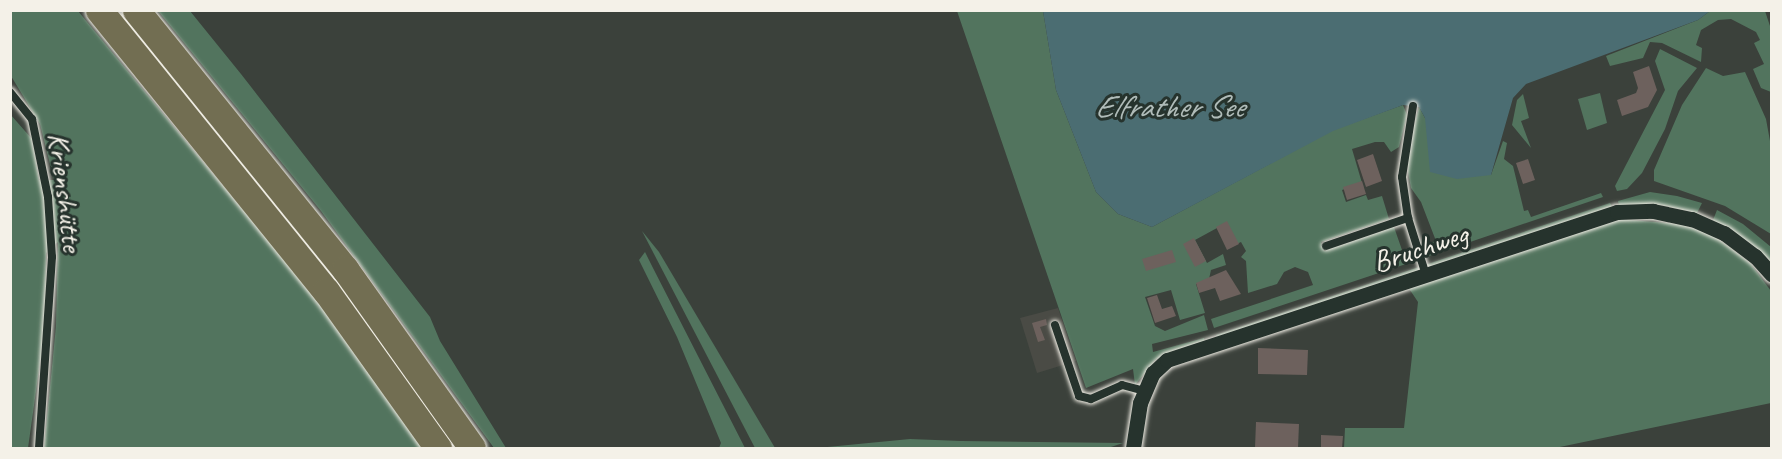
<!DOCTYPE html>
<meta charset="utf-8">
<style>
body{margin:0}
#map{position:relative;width:1782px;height:459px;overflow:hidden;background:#3b413b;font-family:Caveat,sans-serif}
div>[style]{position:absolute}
.built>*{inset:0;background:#4a4b45}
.green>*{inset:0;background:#52745e}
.water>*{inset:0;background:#4b6d72}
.building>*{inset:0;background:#6d615d}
.roads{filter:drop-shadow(0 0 2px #f4f1e8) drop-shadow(0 0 2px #f4f1e8)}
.lane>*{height:8px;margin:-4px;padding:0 4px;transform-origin:4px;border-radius:4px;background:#26332d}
.street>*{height:15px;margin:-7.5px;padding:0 7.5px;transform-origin:7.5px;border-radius:7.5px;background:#26332d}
.highway>*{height:27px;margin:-13.5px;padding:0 13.5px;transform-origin:13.5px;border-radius:13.5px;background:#726e52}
span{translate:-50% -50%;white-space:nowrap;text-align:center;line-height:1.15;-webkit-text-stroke:6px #26332d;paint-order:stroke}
.street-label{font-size:30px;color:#f4f1e8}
.water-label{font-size:32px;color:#b0bcb9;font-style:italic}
.frame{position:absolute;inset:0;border:12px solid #f4f1e8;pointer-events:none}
</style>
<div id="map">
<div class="built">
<i style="clip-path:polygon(1058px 308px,1076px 361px,1037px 373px,1020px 318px)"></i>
</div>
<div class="green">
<i style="clip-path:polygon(11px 11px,78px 11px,316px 298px,424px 448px,44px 448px,56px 326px,58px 242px,46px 253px,45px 327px,28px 448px,11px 448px,10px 114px,32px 139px,39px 180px,54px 180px,40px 124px,11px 76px)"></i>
<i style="clip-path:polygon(158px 11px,190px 11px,241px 74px,430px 317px,440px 341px,506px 448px,494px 448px,321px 211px)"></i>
<i style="clip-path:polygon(957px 11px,1043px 11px,1056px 90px,1096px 192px,1118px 214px,1152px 227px,1333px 130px,1403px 105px,1407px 115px,1399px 147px,1391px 152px,1384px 142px,1375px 142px,1352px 149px,1362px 183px,1342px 190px,1346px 202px,1366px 195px,1368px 200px,1382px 196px,1389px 219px,1321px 242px,1324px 251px,1394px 227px,1402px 250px,1385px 256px,1386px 261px,1413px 253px,1415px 261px,1214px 328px,1211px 319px,1313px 285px,1308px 272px,1295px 267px,1284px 272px,1277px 284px,1248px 293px,1246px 261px,1241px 257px,1246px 251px,1241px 242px,1228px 248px,1217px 228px,1195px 240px,1207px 263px,1223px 254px,1226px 265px,1211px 270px,1209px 279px,1196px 284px,1205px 313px,1180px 320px,1171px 290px,1145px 297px,1155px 326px,1165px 331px,1204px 315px,1208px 330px,1152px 344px,1153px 352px,1204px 338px,1206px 345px,1156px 359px,1135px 385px,1133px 369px,1086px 388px)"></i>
<i style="clip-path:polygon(1710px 11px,1765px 11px,1771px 29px,1771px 92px,1761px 88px,1753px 69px,1764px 64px,1754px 43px,1760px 40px,1756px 32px,1731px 19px,1718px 20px,1701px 30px,1696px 45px,1702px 48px,1701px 62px,1662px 43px,1650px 42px,1643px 58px,1610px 66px,1606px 56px,1698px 20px)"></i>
<i style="clip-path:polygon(1660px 49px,1697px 68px,1678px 91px,1665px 129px,1642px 173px,1627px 189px,1617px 191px,1615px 186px,1665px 90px,1655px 61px)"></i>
<i style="clip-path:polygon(1706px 68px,1723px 76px,1745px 72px,1766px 119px,1772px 152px,1771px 234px,1725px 206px,1654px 181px,1654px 170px,1682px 105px)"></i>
<i style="clip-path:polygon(1600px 93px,1607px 123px,1587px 130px,1578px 99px)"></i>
<i style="clip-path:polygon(1523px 94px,1529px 118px,1521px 121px,1531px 148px,1512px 125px,1517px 100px)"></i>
<i style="clip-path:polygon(1419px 107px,1425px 118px,1491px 175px,1503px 141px,1507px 143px,1504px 159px,1513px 166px,1524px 211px,1528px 210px,1531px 217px,1601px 193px,1603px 197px,1423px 258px,1419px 247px,1436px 241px,1421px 202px,1411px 188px,1408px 172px,1408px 149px)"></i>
<i style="clip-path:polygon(1650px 192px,1677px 196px,1702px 203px,1697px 213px,1661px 205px,1620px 209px,1618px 201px)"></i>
<i style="clip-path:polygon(1610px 203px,1613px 208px,1218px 341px,1216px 335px)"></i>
<i style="clip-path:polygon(1717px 210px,1743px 224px,1771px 247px,1771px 263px,1749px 242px,1713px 220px)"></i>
<i style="clip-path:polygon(1617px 219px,1681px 224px,1714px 236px,1750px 263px,1771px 291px,1771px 403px,1555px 448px,1344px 448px,1345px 428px,1404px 428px,1418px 302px,1408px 287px)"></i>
<i style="clip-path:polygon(642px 231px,659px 252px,775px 448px,755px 448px)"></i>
<i style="clip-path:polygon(645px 252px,653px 268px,745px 448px,719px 448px,721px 443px,677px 337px,639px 260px)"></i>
<i style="clip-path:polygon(910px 439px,961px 441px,1123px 443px,1108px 448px,817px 448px)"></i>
</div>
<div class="water">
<i style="clip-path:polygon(1043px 11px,1710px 11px,1698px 20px,1526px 84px,1513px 98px,1491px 175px,1457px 179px,1430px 172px,1425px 118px,1419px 107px,1403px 105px,1333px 131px,1152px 227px,1118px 214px,1096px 192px,1056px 90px)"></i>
</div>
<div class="building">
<i style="clip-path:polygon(1649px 66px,1657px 90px,1648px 107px,1622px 116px,1617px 100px,1636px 93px,1638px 88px,1633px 72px)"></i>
<i style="clip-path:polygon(1373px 154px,1382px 181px,1366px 187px,1357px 160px)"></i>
<i style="clip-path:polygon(1528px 159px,1535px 180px,1523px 184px,1516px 163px)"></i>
<i style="clip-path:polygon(1362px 181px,1366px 194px,1347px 200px,1343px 187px)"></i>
<i style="clip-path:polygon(1227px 221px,1239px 244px,1227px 250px,1216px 227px)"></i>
<i style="clip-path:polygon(1194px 238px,1206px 261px,1195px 267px,1183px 244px)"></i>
<i style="clip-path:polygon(1172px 250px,1176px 262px,1146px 271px,1142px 259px)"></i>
<i style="clip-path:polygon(1226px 270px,1241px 294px,1220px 301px,1215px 288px,1199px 293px,1196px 283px)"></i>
<i style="clip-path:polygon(1157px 295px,1162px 309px,1172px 306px,1176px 316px,1155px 323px,1147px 298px)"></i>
<i style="clip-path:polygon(1046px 319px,1047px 325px,1040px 327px,1045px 340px,1038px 342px,1032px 323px)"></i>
<i style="clip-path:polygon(1258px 348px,1308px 350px,1307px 375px,1258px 374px)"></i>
<i style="clip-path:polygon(1256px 422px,1299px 424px,1298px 448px,1255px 448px)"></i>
<i style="clip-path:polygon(1321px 435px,1343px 436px,1342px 448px,1321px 448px)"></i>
</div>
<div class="roads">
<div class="lane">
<i style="left:10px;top:92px;width:35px;rotate:51deg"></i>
<i style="left:32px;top:119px;width:80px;rotate:78.4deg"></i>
<i style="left:48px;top:197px;width:60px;rotate:86.2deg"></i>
<i style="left:52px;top:257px;width:191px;rotate:93.9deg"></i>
<i style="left:1413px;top:106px;width:72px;rotate:98.8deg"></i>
<i style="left:1402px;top:177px;width:41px;rotate:81.7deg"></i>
<i style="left:1408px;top:218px;width:60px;rotate:72.5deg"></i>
<i style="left:1326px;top:246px;width:87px;rotate:-18.9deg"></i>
<i style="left:1055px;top:325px;width:75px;rotate:71.3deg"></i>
<i style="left:1079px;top:396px;width:12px;rotate:14deg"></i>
<i style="left:1091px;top:399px;width:34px;rotate:-24deg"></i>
<i style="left:1122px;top:385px;width:24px;rotate:15deg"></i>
</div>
<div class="street">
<i style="left:1133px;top:448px;width:46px;rotate:-81.2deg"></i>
<i style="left:1140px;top:403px;width:33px;rotate:-67deg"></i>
<i style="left:1153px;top:373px;width:19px;rotate:-43deg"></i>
<i style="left:1167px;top:360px;width:474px;rotate:-18.2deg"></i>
<i style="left:1617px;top:212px;width:36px;rotate:-2deg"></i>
<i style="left:1653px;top:211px;width:40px;rotate:12deg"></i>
<i style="left:1692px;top:219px;width:35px;rotate:24deg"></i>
<i style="left:1724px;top:233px;width:39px;rotate:37deg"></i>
<i style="left:1755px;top:256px;width:25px;rotate:48deg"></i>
</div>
<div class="highway">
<i style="left:99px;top:10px;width:361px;rotate:51.1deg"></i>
<i style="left:326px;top:291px;width:193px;rotate:54.5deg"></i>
<i style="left:136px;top:10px;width:333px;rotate:51.1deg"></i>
<i style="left:345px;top:269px;width:219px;rotate:54.6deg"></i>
</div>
</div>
<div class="street-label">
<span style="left:66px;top:192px;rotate:83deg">Krienshütte</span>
<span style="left:1420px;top:248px;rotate:-18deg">Bruchweg</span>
</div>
<div class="water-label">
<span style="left:1169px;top:107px">Elfrather See</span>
</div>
<div class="frame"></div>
</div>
